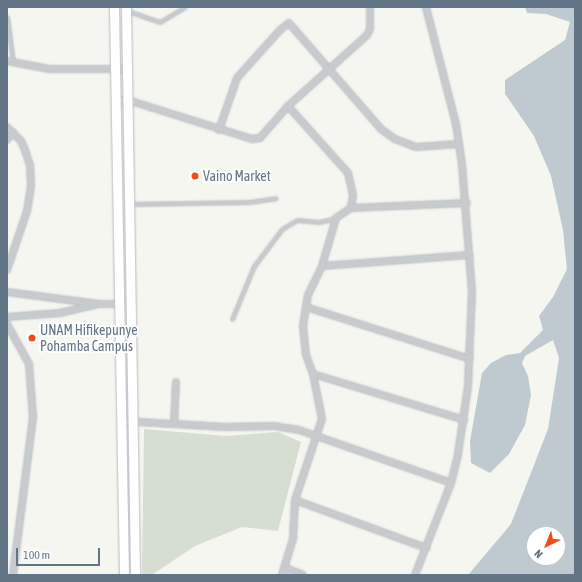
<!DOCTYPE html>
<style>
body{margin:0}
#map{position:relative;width:582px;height:582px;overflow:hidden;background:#f6f6f1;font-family:"Asap Condensed",sans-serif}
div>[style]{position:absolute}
.green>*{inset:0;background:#d6ded2}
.water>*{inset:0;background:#becacf}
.roads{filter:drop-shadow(0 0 1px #b8bcc0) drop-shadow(0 0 1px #b8bcc0)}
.lane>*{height:3px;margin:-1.5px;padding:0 1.5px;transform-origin:1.5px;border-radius:1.5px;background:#c8cbce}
.street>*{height:6px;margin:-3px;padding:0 3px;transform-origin:3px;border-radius:3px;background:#c8cbce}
.primary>*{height:9px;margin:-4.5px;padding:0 4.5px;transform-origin:4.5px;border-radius:4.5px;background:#fff}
.dots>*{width:11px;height:11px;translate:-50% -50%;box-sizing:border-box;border:2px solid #fff;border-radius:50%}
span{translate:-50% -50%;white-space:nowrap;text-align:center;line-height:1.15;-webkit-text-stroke:4px #fff;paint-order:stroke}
.poi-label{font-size:14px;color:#627586}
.left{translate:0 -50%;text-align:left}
.frame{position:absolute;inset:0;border:8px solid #627586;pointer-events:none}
.north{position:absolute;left:526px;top:526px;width:40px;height:40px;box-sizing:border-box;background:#fff;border:1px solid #c0c8cf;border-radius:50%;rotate:223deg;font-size:11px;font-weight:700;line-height:16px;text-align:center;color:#627586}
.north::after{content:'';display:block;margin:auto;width:14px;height:18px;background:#f34b15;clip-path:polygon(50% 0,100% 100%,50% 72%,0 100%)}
.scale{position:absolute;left:16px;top:548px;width:84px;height:18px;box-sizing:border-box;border:2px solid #627586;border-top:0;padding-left:5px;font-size:12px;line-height:14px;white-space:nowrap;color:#627586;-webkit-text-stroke:3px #fff;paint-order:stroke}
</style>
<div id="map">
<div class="green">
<i style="clip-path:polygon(144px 429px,226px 436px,278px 432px,301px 442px,278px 531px,242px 527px,195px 546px,152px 575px,142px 575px)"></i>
</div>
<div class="water">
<i style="clip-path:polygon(evenodd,525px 7px,575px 7px,575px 575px,468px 575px,511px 524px,548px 429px,559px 358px,553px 340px,525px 356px,522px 363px,528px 376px,531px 395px,525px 425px,509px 454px,490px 473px,471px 463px,470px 441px,482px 373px,491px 363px,506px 355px,520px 353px,543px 330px,539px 316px,553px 297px,567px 269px,563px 230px,551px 176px,534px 136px,505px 94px,505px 80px,565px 40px,570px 22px,546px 14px,527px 13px,525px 7px,534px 534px,558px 534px,558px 558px,534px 558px,534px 534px)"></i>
</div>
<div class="roads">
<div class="lane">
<i style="left:128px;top:11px;width:34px;rotate:19deg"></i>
<i style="left:160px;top:22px;width:29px;rotate:-31deg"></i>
<i style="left:7px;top:17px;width:45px;rotate:82.4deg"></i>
<i style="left:130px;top:204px;width:119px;rotate:-1deg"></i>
<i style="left:249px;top:202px;width:27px;rotate:-8deg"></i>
<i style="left:232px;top:319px;width:57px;rotate:-67.5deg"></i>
<i style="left:254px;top:266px;width:46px;rotate:-52.9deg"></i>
<i style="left:282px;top:229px;width:17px;rotate:-31deg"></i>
<i style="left:297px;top:220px;width:22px;rotate:5deg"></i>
<i style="left:319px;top:222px;width:17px;rotate:-13deg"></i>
</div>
<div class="street">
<i style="left:7px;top:61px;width:43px;rotate:10.8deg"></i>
<i style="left:49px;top:69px;width:77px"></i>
<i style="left:116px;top:100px;width:18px;rotate:6deg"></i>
<i style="left:134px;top:102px;width:124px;rotate:17.4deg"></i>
<i style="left:252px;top:139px;width:8px;rotate:-7deg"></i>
<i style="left:260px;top:138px;width:43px;rotate:-48.8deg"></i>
<i style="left:288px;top:106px;width:106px;rotate:-41.9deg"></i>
<i style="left:367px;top:35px;width:7px;rotate:-63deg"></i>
<i style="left:370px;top:29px;width:22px;rotate:-90deg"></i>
<i style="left:288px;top:106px;width:90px;rotate:48.2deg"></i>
<i style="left:348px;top:173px;width:23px;rotate:77deg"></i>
<i style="left:353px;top:195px;width:13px;rotate:99deg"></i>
<i style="left:7px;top:127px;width:20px;rotate:45deg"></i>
<i style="left:21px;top:141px;width:10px;rotate:66deg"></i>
<i style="left:25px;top:150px;width:16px;rotate:72deg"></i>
<i style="left:30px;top:165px;width:21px;rotate:87deg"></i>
<i style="left:31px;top:186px;width:25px;rotate:99deg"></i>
<i style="left:27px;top:211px;width:62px;rotate:108.7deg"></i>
<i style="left:219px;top:130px;width:55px;rotate:-70.9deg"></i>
<i style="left:237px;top:78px;width:64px;rotate:-48.1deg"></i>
<i style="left:280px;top:30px;width:11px;rotate:-38deg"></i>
<i style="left:289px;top:23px;width:140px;rotate:49deg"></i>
<i style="left:381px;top:129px;width:17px;rotate:36deg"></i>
<i style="left:395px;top:139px;width:22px;rotate:21deg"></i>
<i style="left:416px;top:147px;width:43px;rotate:-4deg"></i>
<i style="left:7px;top:140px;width:10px;rotate:-53deg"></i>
<i style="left:322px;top:266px;width:148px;rotate:-4.3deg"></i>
<i style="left:7px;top:292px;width:93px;rotate:7.4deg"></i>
<i style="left:99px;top:304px;width:20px"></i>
<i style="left:306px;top:307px;width:172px;rotate:17.6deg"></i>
<i style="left:7px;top:317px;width:53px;rotate:-4.3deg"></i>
<i style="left:60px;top:313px;width:37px;rotate:-13deg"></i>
<i style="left:7px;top:324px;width:46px;rotate:61.2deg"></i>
<i style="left:29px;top:364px;width:53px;rotate:85.7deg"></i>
<i style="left:33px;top:417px;width:159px;rotate:97.2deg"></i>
<i style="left:313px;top:374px;width:158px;rotate:16.9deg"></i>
<i style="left:123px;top:421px;width:102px;rotate:3.4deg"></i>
<i style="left:225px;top:427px;width:49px;rotate:-1.2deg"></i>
<i style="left:274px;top:426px;width:25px;rotate:9deg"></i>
<i style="left:299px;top:430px;width:161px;rotate:19.2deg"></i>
<i style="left:174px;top:424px;width:42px;rotate:-87.3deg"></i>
<i style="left:295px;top:500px;width:140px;rotate:20.1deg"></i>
<i style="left:286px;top:568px;width:18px;rotate:22deg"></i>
<i style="left:282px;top:575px;width:39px;rotate:-73deg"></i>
<i style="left:293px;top:538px;width:38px;rotate:-87deg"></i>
<i style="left:295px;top:500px;width:85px;rotate:-71.6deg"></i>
<i style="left:322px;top:419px;width:46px;rotate:-101.3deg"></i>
<i style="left:313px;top:374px;width:20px;rotate:-110deg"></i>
<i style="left:306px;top:355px;width:29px;rotate:-96deg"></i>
<i style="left:303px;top:326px;width:19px;rotate:-81deg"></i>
<i style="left:306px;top:307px;width:12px;rotate:-81deg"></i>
<i style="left:308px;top:295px;width:32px;rotate:-64deg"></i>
<i style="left:322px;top:266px;width:50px;rotate:-73.7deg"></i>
<i style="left:336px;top:218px;width:18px;rotate:-34deg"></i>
<i style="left:351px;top:208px;width:116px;rotate:-2.5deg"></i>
<i style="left:415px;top:575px;width:99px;rotate:-68.6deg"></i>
<i style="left:451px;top:483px;width:30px;rotate:-76deg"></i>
<i style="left:458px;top:454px;width:69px;rotate:-81.6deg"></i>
<i style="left:468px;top:386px;width:94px;rotate:-87.6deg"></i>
<i style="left:472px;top:292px;width:128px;rotate:-94.5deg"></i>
<i style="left:462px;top:164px;width:40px;rotate:-98.5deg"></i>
<i style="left:456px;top:124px;width:121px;rotate:-104.4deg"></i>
</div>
<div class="primary">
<i style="left:114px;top:7px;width:568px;rotate:88.99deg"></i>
<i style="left:126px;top:7px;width:568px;rotate:89.09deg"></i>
</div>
</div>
<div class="dots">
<i style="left:195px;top:176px;background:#f34b15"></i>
<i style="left:32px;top:338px;background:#f34b15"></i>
</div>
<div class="poi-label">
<span class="left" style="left:203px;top:176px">Vaino Market</span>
<span class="left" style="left:40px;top:338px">UNAM Hifikepunye<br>Pohamba Campus</span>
</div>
<div class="frame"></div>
<div class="north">N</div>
<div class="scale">100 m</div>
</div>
